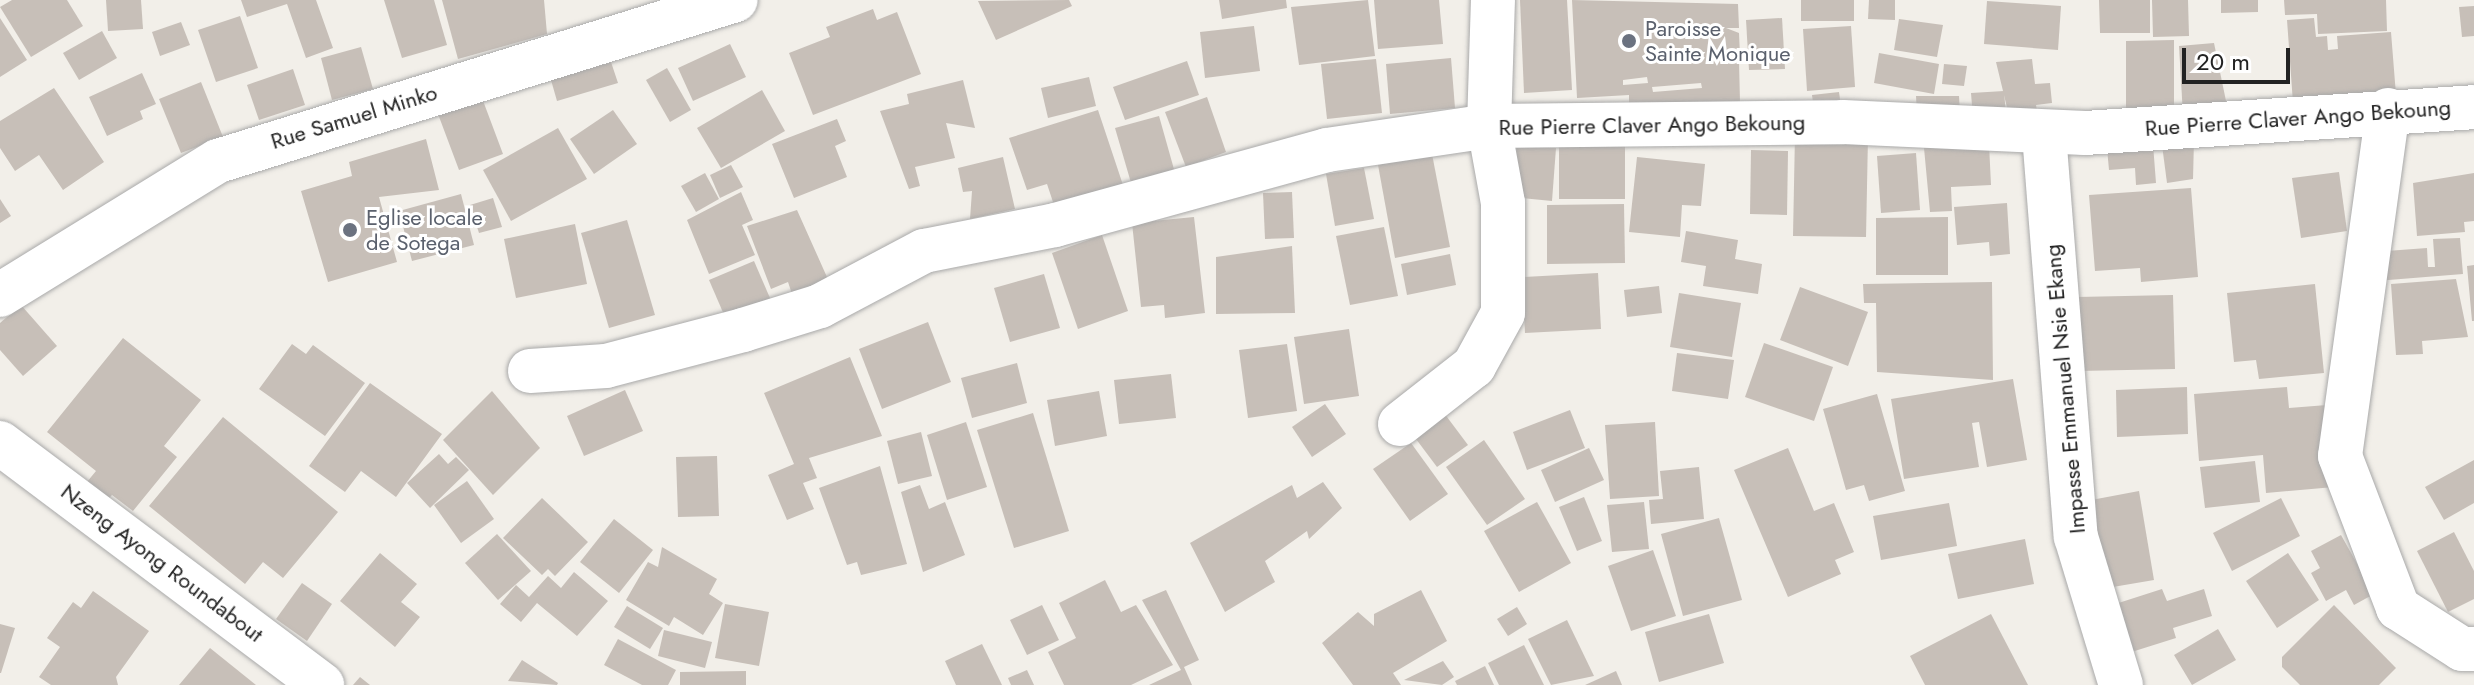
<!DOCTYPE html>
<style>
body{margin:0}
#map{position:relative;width:2474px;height:685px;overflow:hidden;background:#f2efe9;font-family:Jost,sans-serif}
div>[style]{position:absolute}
.building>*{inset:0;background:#c7bfb8}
.roads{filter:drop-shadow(0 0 2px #a9a9a9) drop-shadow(0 0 2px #a9a9a9)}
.minor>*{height:44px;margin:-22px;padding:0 22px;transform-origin:22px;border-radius:22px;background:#fff}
.dots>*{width:22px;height:22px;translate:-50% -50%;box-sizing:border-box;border:4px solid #fff;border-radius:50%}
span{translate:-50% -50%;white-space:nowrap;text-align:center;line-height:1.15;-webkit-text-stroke:6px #fff;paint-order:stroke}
.worship-label{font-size:22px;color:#5b616d}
.left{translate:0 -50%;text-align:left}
.street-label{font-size:22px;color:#222}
.scale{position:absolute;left:2182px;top:48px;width:108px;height:36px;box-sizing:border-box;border:4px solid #222;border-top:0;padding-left:10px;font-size:24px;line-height:28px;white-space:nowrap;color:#222;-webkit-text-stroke:6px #fff;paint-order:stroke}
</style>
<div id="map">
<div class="building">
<i style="clip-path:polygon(12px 0,67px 0,83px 26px,31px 57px,0 7px)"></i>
<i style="clip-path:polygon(106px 0,141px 0,143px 29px,108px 31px)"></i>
<i style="clip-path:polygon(241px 0,316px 0,333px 48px,306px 58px,287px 4px,247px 17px)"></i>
<i style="clip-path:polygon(384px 0,434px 0,447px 45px,402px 58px)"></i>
<i style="clip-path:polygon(442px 0,544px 0,547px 34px,458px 59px)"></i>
<i style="clip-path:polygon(1069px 0,1072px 6px,996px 40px,978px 1px)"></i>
<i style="clip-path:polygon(1219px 0,1286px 0,1287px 8px,1222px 19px)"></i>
<i style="clip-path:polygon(1368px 0,1375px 56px,1299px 65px,1291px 7px)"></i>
<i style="clip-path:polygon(1374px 0,1439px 0,1443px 44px,1378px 49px)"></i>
<i style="clip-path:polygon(1520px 0,1567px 0,1572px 90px,1524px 93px)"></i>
<i style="clip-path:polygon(evenodd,1572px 0,1738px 4px,1739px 28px,1726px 28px,1739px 33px,1740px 56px,1727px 56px,1739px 61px,1740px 102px,1629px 107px,1629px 95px,1577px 98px,1572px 0,1647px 77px,1648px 83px,1623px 85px,1623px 80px,1647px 77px,1572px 0,1701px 83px,1702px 88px,1653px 92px,1652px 87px,1701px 83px)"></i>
<i style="clip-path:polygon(1801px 0,1854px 0,1854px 21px,1801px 21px)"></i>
<i style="clip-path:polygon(1869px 0,1895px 0,1895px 20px,1868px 19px)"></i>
<i style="clip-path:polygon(2099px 0,2150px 0,2150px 33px,2100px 33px)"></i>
<i style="clip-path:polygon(2152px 0,2188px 0,2189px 36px,2153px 37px)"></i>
<i style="clip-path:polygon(2221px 0,2258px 0,2258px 12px,2221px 13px)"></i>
<i style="clip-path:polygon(2284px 0,2386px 0,2387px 31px,2318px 34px,2317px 14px,2285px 15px)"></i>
<i style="clip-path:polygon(1987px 1px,2061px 6px,2058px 50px,1984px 44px)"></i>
<i style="clip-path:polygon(2474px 6px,2474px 36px,2462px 37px,2459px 7px)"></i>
<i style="clip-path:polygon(873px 9px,877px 20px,897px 12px,921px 74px,813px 115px,789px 53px,830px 37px,826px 27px)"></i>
<i style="clip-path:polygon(240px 16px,258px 68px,216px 82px,198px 30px)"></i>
<i style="clip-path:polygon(0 18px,27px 60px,0 77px)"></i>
<i style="clip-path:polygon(1782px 18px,1785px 69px,1749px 70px,1746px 20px)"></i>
<i style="clip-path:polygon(2314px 18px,2316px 37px,2327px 36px,2328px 50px,2338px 49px,2337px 36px,2391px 32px,2396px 95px,2293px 103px,2287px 20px)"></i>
<i style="clip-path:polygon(1899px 19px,1943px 25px,1937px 57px,1894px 50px)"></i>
<i style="clip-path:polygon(181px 22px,190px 45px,160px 56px,152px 32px)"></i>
<i style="clip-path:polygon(1254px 26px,1260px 71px,1205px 78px,1200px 32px)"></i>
<i style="clip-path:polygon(1851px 26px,1855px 87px,1807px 91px,1803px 29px)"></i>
<i style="clip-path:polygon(102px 31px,117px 58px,79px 80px,63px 53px)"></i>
<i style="clip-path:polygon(2174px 40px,2174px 117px,2126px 117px,2126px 41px)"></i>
<i style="clip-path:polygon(2214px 43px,2226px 101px,2221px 112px,2183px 115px,2179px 46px)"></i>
<i style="clip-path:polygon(730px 44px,746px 77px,693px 101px,678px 68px)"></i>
<i style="clip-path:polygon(361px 47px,373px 89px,332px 100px,321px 58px)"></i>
<i style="clip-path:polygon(1879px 53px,1939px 64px,1934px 94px,1874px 83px)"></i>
<i style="clip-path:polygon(1451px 58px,1455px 108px,1390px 114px,1386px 64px)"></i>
<i style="clip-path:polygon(1376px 59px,1382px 113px,1327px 119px,1321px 64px)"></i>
<i style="clip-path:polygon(2032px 59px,2035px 84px,2050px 83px,2052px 103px,2036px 105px,2038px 118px,2010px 120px,1996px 62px)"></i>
<i style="clip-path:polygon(1187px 61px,1199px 95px,1125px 120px,1113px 87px)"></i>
<i style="clip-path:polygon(611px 62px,618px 83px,557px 101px,551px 80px)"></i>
<i style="clip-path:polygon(1944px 64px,1967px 66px,1964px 86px,1942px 84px)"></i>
<i style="clip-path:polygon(667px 68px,691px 110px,670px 122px,646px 80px)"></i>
<i style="clip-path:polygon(293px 69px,305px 105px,259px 120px,247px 85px)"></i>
<i style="clip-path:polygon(142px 73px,156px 104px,140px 111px,143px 119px,107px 136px,89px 97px)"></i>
<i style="clip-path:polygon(1089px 77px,1096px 106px,1048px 118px,1041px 88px)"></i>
<i style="clip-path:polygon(963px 80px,975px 128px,946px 123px,955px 158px,915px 167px,920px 186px,909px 189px,880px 111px,909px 104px,907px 94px)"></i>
<i style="clip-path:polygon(201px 82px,223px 137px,181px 153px,159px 99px)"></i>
<i style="clip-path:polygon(54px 88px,104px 162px,63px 190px,39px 155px,15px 171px,0 148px,0 121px)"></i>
<i style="clip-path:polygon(762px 90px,785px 131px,721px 168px,697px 128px)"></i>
<i style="clip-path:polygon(2004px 91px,2006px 115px,1973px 118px,1971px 93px)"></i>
<i style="clip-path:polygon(1839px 92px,1842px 114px,1815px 117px,1812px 95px)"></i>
<i style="clip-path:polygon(1916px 96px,1959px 96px,1960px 114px,1917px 115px)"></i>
<i style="clip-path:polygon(1207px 97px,1226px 152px,1186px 167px,1165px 112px)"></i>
<i style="clip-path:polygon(482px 98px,503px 154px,459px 170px,438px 114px)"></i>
<i style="clip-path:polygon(613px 110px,637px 144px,594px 174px,570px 139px)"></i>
<i style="clip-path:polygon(1098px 110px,1123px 185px,1055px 208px,1047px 184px,1027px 190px,1009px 138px)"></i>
<i style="clip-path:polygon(1159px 116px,1177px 180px,1134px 193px,1115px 128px)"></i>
<i style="clip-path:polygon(837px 119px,846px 141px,835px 146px,847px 177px,794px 198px,772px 144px)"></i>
<i style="clip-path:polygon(558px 128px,587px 179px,511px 221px,483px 170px)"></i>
<i style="clip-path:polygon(1795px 134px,1868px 136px,1866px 237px,1793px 236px)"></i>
<i style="clip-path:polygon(426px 139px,439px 190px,379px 197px,397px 262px,328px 282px,301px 191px,352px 176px,349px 162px)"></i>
<i style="clip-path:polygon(2194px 140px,2193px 179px,2167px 183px,2162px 145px)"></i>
<i style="clip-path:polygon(1559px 143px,1625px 143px,1625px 199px,1559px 199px)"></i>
<i style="clip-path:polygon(1989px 144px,1991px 185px,1951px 187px,1952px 211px,1930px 212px,1924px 148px)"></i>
<i style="clip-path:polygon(2153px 144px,2156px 183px,2136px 185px,2135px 168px,2109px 170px,2107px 148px)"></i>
<i style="clip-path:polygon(1517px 145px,1556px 148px,1552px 201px,1512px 197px)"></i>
<i style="clip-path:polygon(1751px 150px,1788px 151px,1787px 215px,1750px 214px)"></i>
<i style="clip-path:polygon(1916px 153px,1920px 210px,1881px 213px,1877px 156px)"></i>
<i style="clip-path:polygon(1432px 154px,1450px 247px,1395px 258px,1378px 165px)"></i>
<i style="clip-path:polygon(1003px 157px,1015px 209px,970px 219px,972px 191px,963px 192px,958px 168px)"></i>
<i style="clip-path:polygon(1637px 157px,1705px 164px,1701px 206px,1682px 205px,1680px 237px,1629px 232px)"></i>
<i style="clip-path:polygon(731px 165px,743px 187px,720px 198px,710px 175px)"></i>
<i style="clip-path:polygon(1364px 168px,1374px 219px,1335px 226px,1326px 174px)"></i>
<i style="clip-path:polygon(2339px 172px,2347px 231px,2301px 238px,2292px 178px)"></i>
<i style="clip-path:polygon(705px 173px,719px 199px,696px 212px,681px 186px)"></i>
<i style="clip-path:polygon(2474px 173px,2474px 221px,2464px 222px,2465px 232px,2417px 236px,2413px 183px)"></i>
<i style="clip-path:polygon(2191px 188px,2198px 277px,2141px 282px,2140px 268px,2095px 271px,2089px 195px)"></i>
<i style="clip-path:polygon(741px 192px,753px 220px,742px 225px,755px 255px,709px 274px,687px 220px)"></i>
<i style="clip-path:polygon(1292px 192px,1294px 238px,1265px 239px,1263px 193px)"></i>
<i style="clip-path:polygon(461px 194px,474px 245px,412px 261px,399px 211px)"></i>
<i style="clip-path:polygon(493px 198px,502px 227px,479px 233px,470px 205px)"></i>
<i style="clip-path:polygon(0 199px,11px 216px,0 223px)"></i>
<i style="clip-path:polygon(2007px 203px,2010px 254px,1990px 256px,1989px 242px,1957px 245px,1954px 207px)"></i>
<i style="clip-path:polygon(1624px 204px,1625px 263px,1547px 264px,1547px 205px)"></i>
<i style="clip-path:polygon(797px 210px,831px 286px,794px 300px,788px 282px,771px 289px,747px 226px)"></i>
<i style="clip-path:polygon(1194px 217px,1205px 313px,1165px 318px,1164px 305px,1141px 307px,1132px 223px)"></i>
<i style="clip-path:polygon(1948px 217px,1948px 275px,1876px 275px,1876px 218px)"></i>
<i style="clip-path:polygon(627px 220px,655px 315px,609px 328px,581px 233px)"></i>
<i style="clip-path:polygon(575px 224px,587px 284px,516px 298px,504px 239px)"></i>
<i style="clip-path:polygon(1384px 227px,1398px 296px,1350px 305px,1336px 236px)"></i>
<i style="clip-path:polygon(1686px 231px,1738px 240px,1735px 259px,1762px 264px,1758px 294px,1703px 286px,1706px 266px,1681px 262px)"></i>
<i style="clip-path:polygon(1102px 235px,1128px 311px,1078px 329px,1052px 253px)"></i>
<i style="clip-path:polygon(2460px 238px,2463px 274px,2376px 281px,2373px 252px,2427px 248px,2428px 267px,2435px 267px,2433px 239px)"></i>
<i style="clip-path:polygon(1292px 246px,1295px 313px,1216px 314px,1216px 257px)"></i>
<i style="clip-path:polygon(1450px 254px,1456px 285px,1407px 295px,1401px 264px)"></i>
<i style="clip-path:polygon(754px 261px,773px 305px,728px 324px,709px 280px)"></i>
<i style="clip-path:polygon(2474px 265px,2474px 321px,2472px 321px,2467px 266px)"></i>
<i style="clip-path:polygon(1598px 273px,1601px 329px,1525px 333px,1522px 277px)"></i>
<i style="clip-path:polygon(1044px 274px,1060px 328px,1010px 342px,994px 288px)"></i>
<i style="clip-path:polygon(2456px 279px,2468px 337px,2422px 341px,2423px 354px,2396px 355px,2391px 284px)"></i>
<i style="clip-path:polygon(1992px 282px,1993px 380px,1877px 372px,1876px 303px,1864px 303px,1863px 284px)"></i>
<i style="clip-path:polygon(2315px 284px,2324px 373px,2259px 379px,2256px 360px,2234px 362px,2227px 293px)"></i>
<i style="clip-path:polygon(1659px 286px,1662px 313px,1627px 317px,1624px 290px)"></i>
<i style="clip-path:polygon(1800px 287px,1868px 312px,1848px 366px,1780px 340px)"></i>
<i style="clip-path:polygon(1679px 293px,1741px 303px,1732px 357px,1670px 347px)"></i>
<i style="clip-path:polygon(2173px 295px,2175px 369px,2079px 371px,2077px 297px)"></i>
<i style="clip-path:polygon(21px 305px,57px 346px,23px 376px,0 350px,0 323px)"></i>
<i style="clip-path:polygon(928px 322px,951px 382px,882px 409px,859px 349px)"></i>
<i style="clip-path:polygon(1349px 329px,1359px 396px,1304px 404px,1294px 337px)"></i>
<i style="clip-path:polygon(123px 338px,201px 400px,164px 446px,177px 457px,133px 511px,112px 495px,103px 505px,82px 488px,96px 471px,47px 432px)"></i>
<i style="clip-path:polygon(1764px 343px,1833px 367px,1814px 421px,1745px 397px)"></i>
<i style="clip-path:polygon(292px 344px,306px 354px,313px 345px,365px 383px,325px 436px,259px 389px)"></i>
<i style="clip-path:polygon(1287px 344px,1297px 411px,1248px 418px,1239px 350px)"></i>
<i style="clip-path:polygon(1677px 353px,1734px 360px,1728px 399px,1672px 391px)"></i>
<i style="clip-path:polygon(850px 357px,882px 436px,809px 458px,817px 478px,803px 483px,814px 509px,787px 520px,768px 475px,794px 464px,764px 393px)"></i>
<i style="clip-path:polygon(1017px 363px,1027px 403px,972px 418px,961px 378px)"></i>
<i style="clip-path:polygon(1171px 374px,1176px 418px,1119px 424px,1114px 380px)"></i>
<i style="clip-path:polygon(2013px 379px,2027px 460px,1987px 467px,1979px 422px,1972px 423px,1979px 467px,1904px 479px,1891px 399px)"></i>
<i style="clip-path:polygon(370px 383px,442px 434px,396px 497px,361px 471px,345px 492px,309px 466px)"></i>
<i style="clip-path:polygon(2187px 387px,2188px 434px,2117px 437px,2116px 390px)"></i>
<i style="clip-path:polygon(2287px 387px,2289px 408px,2327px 405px,2334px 487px,2266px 493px,2263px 455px,2199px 461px,2194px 394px)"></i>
<i style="clip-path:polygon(625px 390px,643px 431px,584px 456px,567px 416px)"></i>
<i style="clip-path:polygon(492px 391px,540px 448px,493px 495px,443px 440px)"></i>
<i style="clip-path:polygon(1099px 391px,1107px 436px,1055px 446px,1047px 400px)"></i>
<i style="clip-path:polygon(1877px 394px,1905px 491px,1869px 501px,1864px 485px,1846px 490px,1823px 409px)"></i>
<i style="clip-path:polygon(1325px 404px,1346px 434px,1312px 457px,1292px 427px)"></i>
<i style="clip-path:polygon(1438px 405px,1468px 445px,1437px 467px,1407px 427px)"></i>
<i style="clip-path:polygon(1570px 410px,1585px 448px,1527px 470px,1513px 432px)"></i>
<i style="clip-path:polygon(1033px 413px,1069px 531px,1014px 548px,977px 430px)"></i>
<i style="clip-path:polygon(223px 417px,338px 512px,283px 578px,263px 562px,245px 584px,149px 506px)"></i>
<i style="clip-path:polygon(966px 422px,987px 487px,947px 500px,927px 435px)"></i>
<i style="clip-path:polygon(1655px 422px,1659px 496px,1610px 499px,1605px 425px)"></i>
<i style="clip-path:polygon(921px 432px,932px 476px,898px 484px,887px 441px)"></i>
<i style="clip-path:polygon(1484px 440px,1525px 499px,1487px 525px,1446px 467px)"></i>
<i style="clip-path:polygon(1411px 443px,1448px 494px,1410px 521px,1373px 469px)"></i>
<i style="clip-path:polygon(1589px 448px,1604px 480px,1555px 502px,1541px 470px)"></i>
<i style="clip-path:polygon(1788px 448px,1814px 511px,1834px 503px,1854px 552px,1835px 560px,1841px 574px,1788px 597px,1734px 470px)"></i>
<i style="clip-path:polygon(439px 454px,448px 464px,456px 457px,469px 470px,430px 508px,407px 483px)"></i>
<i style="clip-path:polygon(717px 456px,719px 516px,678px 517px,676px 457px)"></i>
<i style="clip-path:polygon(2474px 460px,2474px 503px,2444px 520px,2425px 487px)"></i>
<i style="clip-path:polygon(2255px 461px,2260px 502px,2205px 508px,2200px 467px)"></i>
<i style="clip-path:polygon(880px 466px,907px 564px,861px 575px,857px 562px,847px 565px,819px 488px)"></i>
<i style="clip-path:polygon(1699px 467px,1704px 519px,1651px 524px,1649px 500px,1663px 499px,1660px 471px)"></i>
<i style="clip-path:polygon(467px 481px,494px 519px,461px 543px,434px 505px)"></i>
<i style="clip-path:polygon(1323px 482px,1342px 508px,1309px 539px,1307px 531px,1265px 561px,1275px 582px,1225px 612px,1190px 543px,1292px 485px,1297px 498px)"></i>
<i style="clip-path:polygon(920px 485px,929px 509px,945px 502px,965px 555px,923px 572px,901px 492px)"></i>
<i style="clip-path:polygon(2139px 491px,2154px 580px,2101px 589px,2086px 501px)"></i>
<i style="clip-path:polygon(1584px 497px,1602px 541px,1577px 551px,1559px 507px)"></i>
<i style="clip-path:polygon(542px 498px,588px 542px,555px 576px,548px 569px,542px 575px,503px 538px)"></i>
<i style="clip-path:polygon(2281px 498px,2300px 536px,2232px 571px,2213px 533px)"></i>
<i style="clip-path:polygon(1537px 502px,1571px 563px,1519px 592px,1484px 531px)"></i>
<i style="clip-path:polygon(1644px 502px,1649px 549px,1612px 552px,1607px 505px)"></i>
<i style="clip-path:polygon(1949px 503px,1957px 546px,1881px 560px,1873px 516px)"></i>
<i style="clip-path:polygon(1719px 518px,1742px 600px,1683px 616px,1661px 534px)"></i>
<i style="clip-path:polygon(614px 519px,653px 550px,619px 593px,580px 562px)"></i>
<i style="clip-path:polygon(2454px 532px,2474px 571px,2474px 599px,2448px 612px,2417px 551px)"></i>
<i style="clip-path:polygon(497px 534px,531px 571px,498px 600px,465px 563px)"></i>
<i style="clip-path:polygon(2341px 535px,2374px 594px,2354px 605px,2346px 590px,2326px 601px,2311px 573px,2320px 568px,2311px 551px)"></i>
<i style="clip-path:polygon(2025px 539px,2034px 584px,1958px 599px,1948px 554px)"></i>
<i style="clip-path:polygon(662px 547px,717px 579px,709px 594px,723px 603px,703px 635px,674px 617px,669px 626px,626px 600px,648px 562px,658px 567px)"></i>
<i style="clip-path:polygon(1653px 550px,1676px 616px,1631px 631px,1608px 566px)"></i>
<i style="clip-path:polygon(380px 553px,417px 584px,401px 602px,420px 617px,395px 647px,340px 601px)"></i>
<i style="clip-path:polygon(2288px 553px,2319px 600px,2277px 628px,2246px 581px)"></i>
<i style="clip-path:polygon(574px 572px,608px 601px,577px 636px,537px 603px,521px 622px,500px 604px,516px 585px,529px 597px,548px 576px,561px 588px)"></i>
<i style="clip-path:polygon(1105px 580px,1121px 612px,1136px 605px,1173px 665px,1131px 685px,1064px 685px,1048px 652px,1076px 638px,1059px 603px)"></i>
<i style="clip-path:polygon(302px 583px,332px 604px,307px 641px,276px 619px)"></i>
<i style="clip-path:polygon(2162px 589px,2167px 601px,2204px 589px,2212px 616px,2173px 628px,2176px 638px,2122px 655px,2106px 607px)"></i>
<i style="clip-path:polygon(1166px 590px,1199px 660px,1184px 667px,1192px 685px,1149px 685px,1181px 670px,1142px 600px)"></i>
<i style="clip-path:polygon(1421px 590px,1447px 641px,1393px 673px,1401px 685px,1353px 685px,1322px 643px,1358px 612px,1374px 626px,1374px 614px)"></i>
<i style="clip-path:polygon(93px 591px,149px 631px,116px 677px,118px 685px,51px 685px,39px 677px,60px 647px,47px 638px,73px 602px,81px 608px)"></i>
<i style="clip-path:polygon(725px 604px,769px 612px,759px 666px,715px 658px)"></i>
<i style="clip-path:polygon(1042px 605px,1059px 640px,1027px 655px,1010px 620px)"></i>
<i style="clip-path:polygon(2334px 605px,2396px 668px,2379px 685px,2300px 685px,2282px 667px,2282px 657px)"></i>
<i style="clip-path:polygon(627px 606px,663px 628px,650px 649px,614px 627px)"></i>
<i style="clip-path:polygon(1517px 607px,1527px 624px,1508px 636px,1497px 619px)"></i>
<i style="clip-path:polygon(1709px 614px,1724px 663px,1659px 682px,1645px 632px)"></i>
<i style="clip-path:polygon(1991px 614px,2028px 685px,1925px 685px,1910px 656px)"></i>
<i style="clip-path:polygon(1567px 620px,1594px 676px,1551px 685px,1528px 639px)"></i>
<i style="clip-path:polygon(0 624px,15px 628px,1px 673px,0 673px)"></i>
<i style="clip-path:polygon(2218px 629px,2236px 660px,2192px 685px,2174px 655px)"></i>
<i style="clip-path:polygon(664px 630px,712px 642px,705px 668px,658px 656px)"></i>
<i style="clip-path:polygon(618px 639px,676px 670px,668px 685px,642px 685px,604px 665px)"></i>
<i style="clip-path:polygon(982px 644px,1002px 685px,956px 685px,945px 661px)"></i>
<i style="clip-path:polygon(1524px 645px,1544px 685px,1499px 685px,1488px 663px)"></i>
<i style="clip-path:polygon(210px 648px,256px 685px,179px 685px)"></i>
<i style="clip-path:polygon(522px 660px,558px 683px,557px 685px,508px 681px)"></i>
<i style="clip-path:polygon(1443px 661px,1454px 677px,1442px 685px,1404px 680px)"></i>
<i style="clip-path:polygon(1485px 666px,1494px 685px,1457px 685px,1455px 681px)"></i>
<i style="clip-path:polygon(1027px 670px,1034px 685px,1011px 685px,1008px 678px)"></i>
<i style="clip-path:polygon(746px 671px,746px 685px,680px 685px,680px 672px)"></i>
<i style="clip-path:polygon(1616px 671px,1622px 685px,1585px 685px)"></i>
<i style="clip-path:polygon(360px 677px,370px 685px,353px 685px)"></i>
</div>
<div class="roads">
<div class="minor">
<i style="left:2388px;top:110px;width:349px;rotate:97.9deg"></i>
<i style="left:2340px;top:456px;width:163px;rotate:69.1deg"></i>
<i style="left:2398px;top:608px;width:76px;rotate:32.6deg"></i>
<i style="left:2462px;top:649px;width:12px"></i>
<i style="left:2044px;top:134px;width:404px;rotate:85.5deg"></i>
<i style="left:2076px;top:537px;width:155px;rotate:73.1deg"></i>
<i style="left:0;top:295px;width:256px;rotate:-31.6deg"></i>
<i style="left:218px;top:161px;width:542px;rotate:-17.27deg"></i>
<i style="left:530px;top:371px;width:76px;rotate:-3.8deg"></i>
<i style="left:606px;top:366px;width:142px;rotate:-14.7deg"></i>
<i style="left:743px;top:330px;width:81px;rotate:-17.3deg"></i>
<i style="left:820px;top:306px;width:118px;rotate:-27.9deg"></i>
<i style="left:924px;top:251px;width:134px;rotate:-11.2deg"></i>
<i style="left:1055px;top:225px;width:282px;rotate:-15.4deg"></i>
<i style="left:1327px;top:150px;width:164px;rotate:-8.4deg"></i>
<i style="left:1489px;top:126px;width:354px;rotate:-0.6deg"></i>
<i style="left:1843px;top:122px;width:242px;rotate:2.6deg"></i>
<i style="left:2085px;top:133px;width:390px;rotate:-3.8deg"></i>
<i style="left:1400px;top:424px;width:94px;rotate:-38.1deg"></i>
<i style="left:1474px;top:366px;width:60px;rotate:-61.3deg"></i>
<i style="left:1503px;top:313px;width:110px;rotate:-90deg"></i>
<i style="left:1503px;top:203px;width:78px;rotate:-100.3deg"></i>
<i style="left:1489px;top:126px;width:126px;rotate:-88.2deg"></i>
<i style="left:0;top:443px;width:403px;rotate:36.9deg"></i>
</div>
</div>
<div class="dots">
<i style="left:1629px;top:41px;background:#6b7280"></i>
<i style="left:350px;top:230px;background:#6b7280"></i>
</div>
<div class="worship-label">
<span class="left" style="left:1645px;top:41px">Paroisse<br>Sainte Monique</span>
<span class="left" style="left:366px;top:230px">Eglise locale<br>de Sotega</span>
</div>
<div class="street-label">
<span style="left:354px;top:117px;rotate:-17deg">Rue Samuel Minko</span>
<span style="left:2298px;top:118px;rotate:-4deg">Rue Pierre Claver Ango Bekoung</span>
<span style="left:1652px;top:125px;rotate:-1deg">Rue Pierre Claver Ango Bekoung</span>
<span style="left:2065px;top:389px;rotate:-95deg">Impasse Emmanuel Nsie Ekang</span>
<span style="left:162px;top:563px;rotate:37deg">Nzeng Ayong Roundabout</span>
</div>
<div class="scale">20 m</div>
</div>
